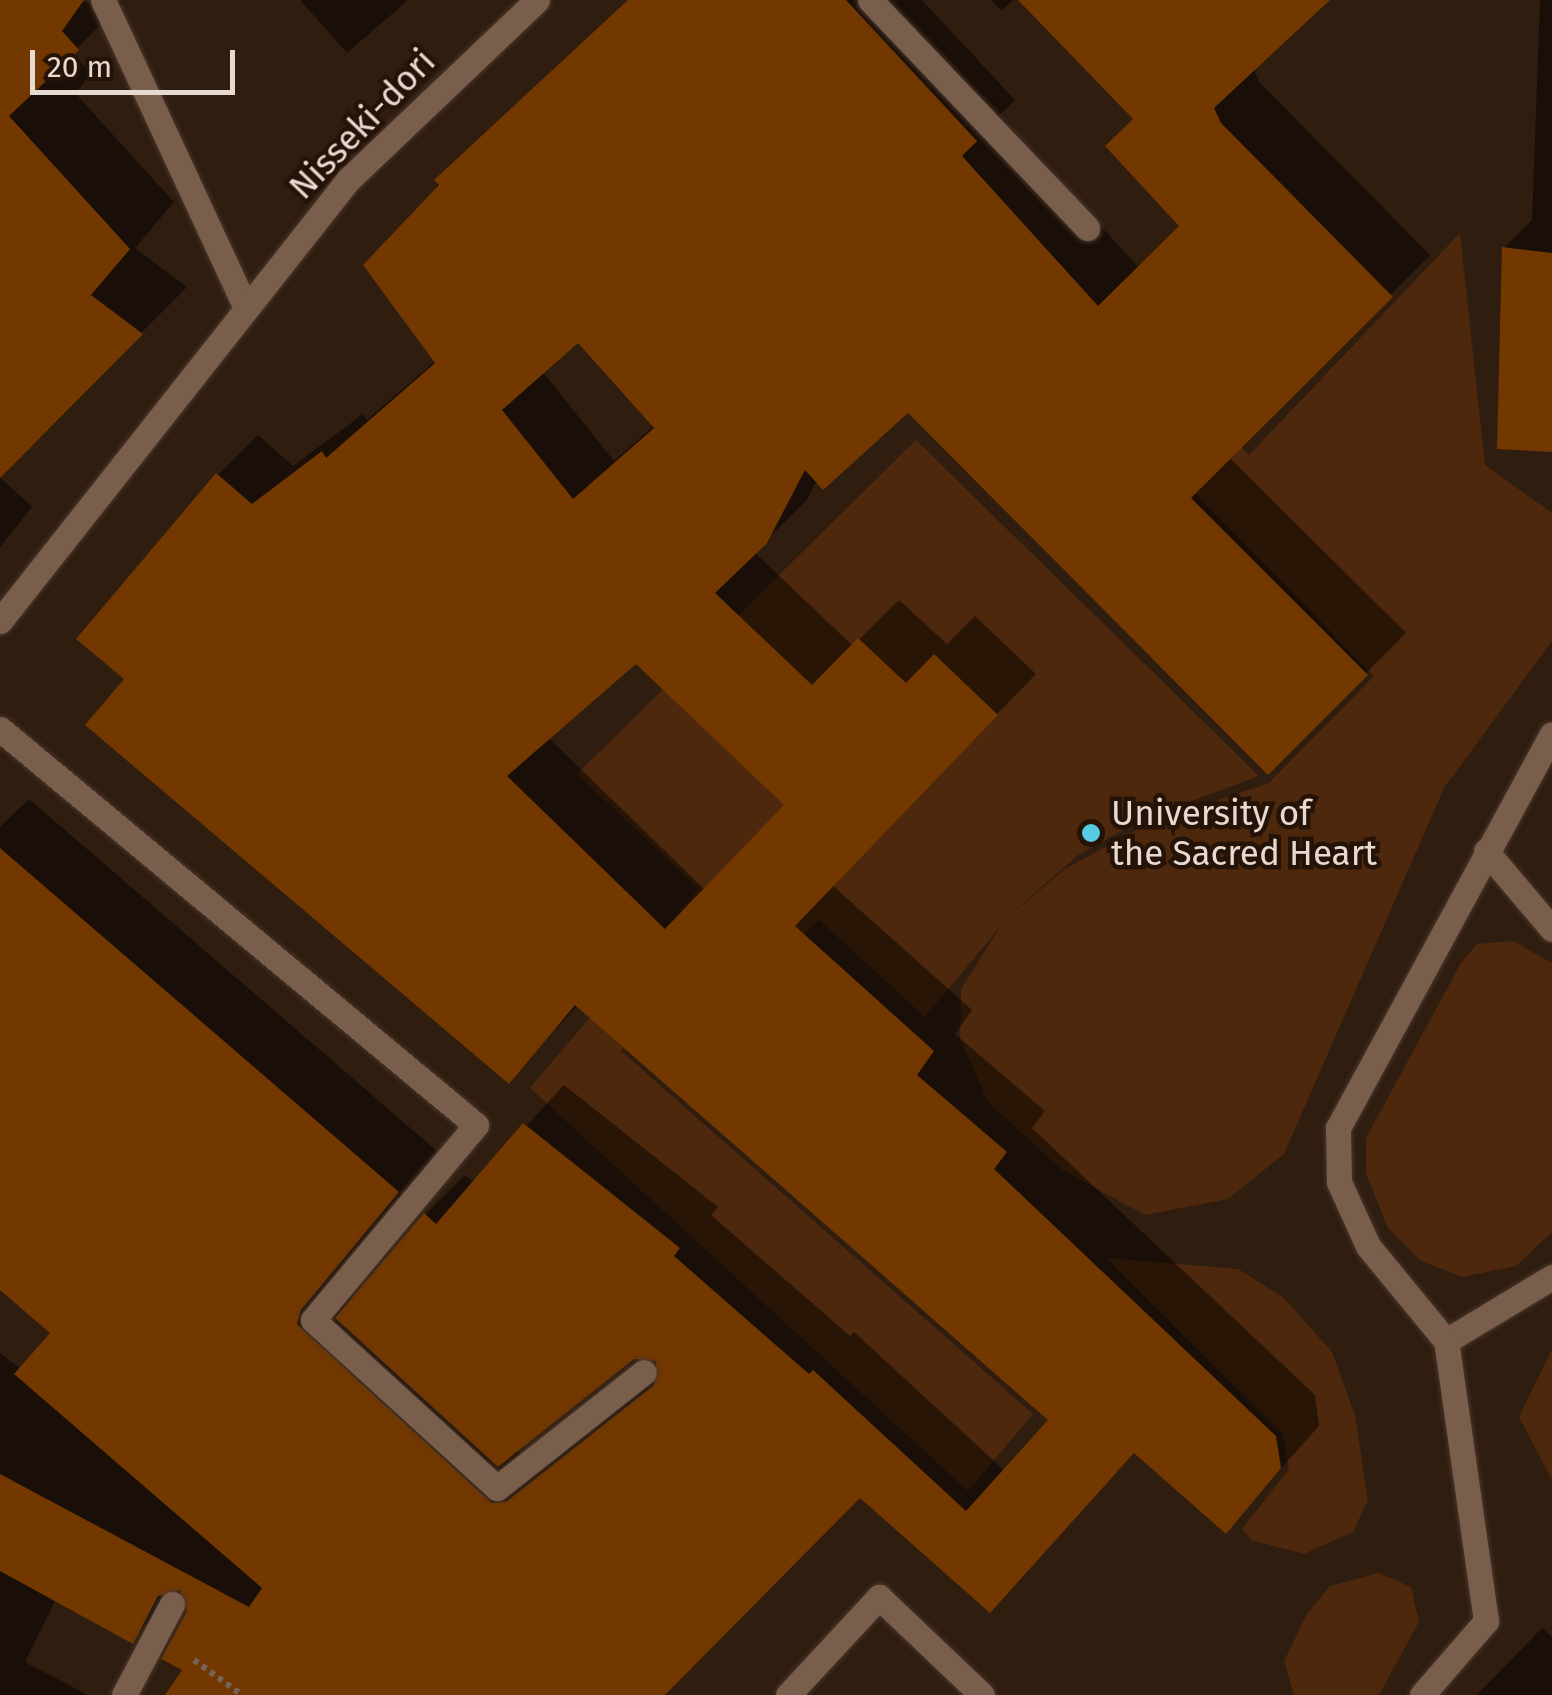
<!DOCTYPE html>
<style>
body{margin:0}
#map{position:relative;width:1552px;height:1695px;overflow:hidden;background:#2f1d10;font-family:"Fira Sans",sans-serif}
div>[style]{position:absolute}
.green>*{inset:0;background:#4d280c}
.shadow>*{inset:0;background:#0007}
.building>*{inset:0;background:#723800}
.path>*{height:6px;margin-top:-3px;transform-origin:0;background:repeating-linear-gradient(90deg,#746459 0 5px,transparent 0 10px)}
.roads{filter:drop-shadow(0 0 2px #49372b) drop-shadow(0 0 2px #49372b)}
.service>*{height:25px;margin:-12.5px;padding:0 12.5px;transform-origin:12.5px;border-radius:12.5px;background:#7a5e4c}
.minor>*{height:25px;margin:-12.5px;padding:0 12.5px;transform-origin:12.5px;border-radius:12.5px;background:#7a5e4c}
.tertiary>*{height:25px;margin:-12.5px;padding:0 12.5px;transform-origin:12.5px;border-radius:12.5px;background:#7a5e4c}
.dots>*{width:28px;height:28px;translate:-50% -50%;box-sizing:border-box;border:5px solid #251307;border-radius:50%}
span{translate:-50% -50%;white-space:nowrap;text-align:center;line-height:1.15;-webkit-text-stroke:9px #251307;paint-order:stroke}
.street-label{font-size:35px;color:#e7dad1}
.poi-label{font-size:35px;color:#e7dad1}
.left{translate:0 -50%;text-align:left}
.scale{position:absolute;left:30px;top:50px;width:205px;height:45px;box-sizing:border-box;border:5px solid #e7dad1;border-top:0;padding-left:12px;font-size:30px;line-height:35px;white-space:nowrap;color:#e7dad1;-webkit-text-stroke:8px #251307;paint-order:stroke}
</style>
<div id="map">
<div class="green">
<i style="clip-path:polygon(1460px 233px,1485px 465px,1552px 513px,1552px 641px,1444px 788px,1284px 1154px,1228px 1199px,1145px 1215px,1061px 1169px,988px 1102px,960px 1039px,961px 989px,1000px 927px,925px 1017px,819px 920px,770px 966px,726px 929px,621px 1051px,1033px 1414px,968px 1491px,530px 1088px,699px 889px,577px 774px,916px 440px,1259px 776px,1143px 819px,1078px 855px,1009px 916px,1065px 869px,1149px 823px,1269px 783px,1374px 676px,1149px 446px,1195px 401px,1249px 455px)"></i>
<i style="clip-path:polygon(1513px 941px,1552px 963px,1552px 1232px,1516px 1266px,1462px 1277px,1421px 1261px,1388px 1228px,1366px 1174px,1366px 1138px,1461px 963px,1477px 944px)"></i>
<i style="clip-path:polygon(1106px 1258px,1238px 1269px,1283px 1297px,1332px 1352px,1355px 1415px,1368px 1500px,1353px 1532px,1304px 1554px,1251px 1540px,1242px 1529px,1289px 1469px,1283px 1434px)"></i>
<i style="clip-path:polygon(1552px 1349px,1552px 1480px,1519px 1417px)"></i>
<i style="clip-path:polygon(1379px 1573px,1411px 1587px,1419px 1622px,1379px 1695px,1294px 1695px,1284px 1661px,1307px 1614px,1330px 1586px)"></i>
</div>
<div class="shadow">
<i style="clip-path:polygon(0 0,123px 3px,71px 54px,91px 72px,76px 94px,174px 202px,135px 248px,187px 287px,0 474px)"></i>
<i style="clip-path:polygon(300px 0,408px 0,347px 53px)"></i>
<i style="clip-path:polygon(evenodd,630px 0,922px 0,1015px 100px,1000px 115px,1139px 268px,1182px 226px,1136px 118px,1022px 0,1326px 0,1253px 68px,1260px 83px,1430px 255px,1229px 457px,1406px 633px,1268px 771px,908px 409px,817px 480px,807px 500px,754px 552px,853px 646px,899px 600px,947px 644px,975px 616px,1036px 674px,832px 885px,972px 1010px,955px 1034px,1045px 1111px,1032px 1128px,1315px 1395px,1319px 1426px,1226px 1530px,1136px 1451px,990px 1610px,860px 1495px,665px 1695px,168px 1695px,185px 1669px,189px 1611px,180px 1586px,132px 1640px,56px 1599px,25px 1662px,88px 1695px,0 1695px,0 1353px,204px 1511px,228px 1482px,0 1287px,0 827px,29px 799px,437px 1151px,340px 1267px,336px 1284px,354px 1300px,425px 1215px,465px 1175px,474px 1183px,564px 1085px,718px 1207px,711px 1215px,850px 1336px,854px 1332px,1005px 1471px,1052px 1419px,579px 1004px,508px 1080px,128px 679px,218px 475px,258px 435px,293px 466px,363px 414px,367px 420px,436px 360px,437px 180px,630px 0,578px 340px,655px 425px,614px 461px,542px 371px,578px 340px,630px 0,636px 661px,787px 805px,705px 890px,548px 737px,636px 661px,630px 0,633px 1357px,659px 1359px,657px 1377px,549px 1462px,532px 1465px,516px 1449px,633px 1357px)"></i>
<i style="clip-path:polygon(991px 0,1013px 0,1001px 11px)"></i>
<i style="clip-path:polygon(1540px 0,1552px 0,1552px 450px,1504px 248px,1532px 220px)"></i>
<i style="clip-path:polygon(0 477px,32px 507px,0 547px)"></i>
<i style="clip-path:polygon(1542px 1628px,1552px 1637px,1552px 1695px,1477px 1695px)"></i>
</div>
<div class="building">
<i style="clip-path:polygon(0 0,84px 0,62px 31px,79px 50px,9px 116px,130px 249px,91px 295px,143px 334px,0 478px)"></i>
<i style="clip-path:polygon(evenodd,628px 0,846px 0,977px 141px,962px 156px,1098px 306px,1179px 226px,1105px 146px,1133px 119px,1018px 0,1330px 0,1214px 108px,1221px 123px,1393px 297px,1191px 498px,1368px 675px,1268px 775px,908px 413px,823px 490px,805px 470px,767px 543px,715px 593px,812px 685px,858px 638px,906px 683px,934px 654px,998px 715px,795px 926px,934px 1051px,917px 1075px,1007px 1152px,994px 1169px,1276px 1436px,1281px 1468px,1226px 1534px,1134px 1453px,990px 1613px,860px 1498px,665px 1695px,165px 1695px,182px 1670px,161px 1659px,187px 1611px,180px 1590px,158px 1596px,133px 1644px,0 1571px,0 1474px,249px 1607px,262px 1588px,14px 1374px,50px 1333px,0 1290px,0 848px,399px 1192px,301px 1310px,297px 1324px,492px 1503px,507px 1501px,654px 1385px,656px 1361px,634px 1359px,498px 1467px,335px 1318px,424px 1213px,436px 1224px,523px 1123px,680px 1248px,674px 1256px,809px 1374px,813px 1370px,966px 1511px,1048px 1420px,575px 1005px,509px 1084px,85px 725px,124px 679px,76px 639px,216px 473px,252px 504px,322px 451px,326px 458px,435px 363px,363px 265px,439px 185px,434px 180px,628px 0,578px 343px,654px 428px,573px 499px,502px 410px,578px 343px,628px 0,636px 664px,784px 805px,665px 929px,507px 776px,636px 664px)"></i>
<i style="clip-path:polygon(1502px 247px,1552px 253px,1552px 452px,1497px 449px)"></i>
</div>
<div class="path">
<i style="left:194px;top:1660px;width:59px;rotate:36.1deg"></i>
</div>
<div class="roads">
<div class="service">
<i style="left:0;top:729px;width:619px;rotate:39.76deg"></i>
<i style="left:476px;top:1125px;width:254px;rotate:129.9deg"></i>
<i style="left:313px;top:1320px;width:249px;rotate:42.4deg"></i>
<i style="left:497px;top:1488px;width:187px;rotate:-38.3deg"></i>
<i style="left:1486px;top:851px;width:102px;rotate:49.8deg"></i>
<i style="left:1446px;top:1341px;width:124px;rotate:-31.1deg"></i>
<i style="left:124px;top:1695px;width:103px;rotate:-62.2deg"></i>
<i style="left:788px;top:1695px;width:134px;rotate:-47.1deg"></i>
<i style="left:879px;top:1597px;width:142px;rotate:43.6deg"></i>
<i style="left:1422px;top:1695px;width:98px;rotate:-49.1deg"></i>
<i style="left:1486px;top:1621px;width:283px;rotate:-98.1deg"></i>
<i style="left:1446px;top:1341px;width:123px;rotate:-129.4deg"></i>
<i style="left:1368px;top:1246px;width:70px;rotate:-114.4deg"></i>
<i style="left:1339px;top:1182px;width:54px;rotate:-91.1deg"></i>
<i style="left:1338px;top:1128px;width:448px;rotate:-61.5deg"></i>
</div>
<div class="minor">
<i style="left:103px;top:0;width:337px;rotate:65.1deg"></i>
<i style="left:870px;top:0;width:315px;rotate:46.4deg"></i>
</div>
<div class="tertiary">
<i style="left:0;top:621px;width:562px;rotate:-51.72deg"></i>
<i style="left:348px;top:180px;width:261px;rotate:-43.6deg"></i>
</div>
</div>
<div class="dots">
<i style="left:1091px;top:833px;background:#57c9e2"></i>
</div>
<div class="street-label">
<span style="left:362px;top:124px;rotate:-46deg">Nisseki-dori</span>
</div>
<div class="poi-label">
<span class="left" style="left:1111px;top:833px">University of<br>the Sacred Heart</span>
</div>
<div class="scale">20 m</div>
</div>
